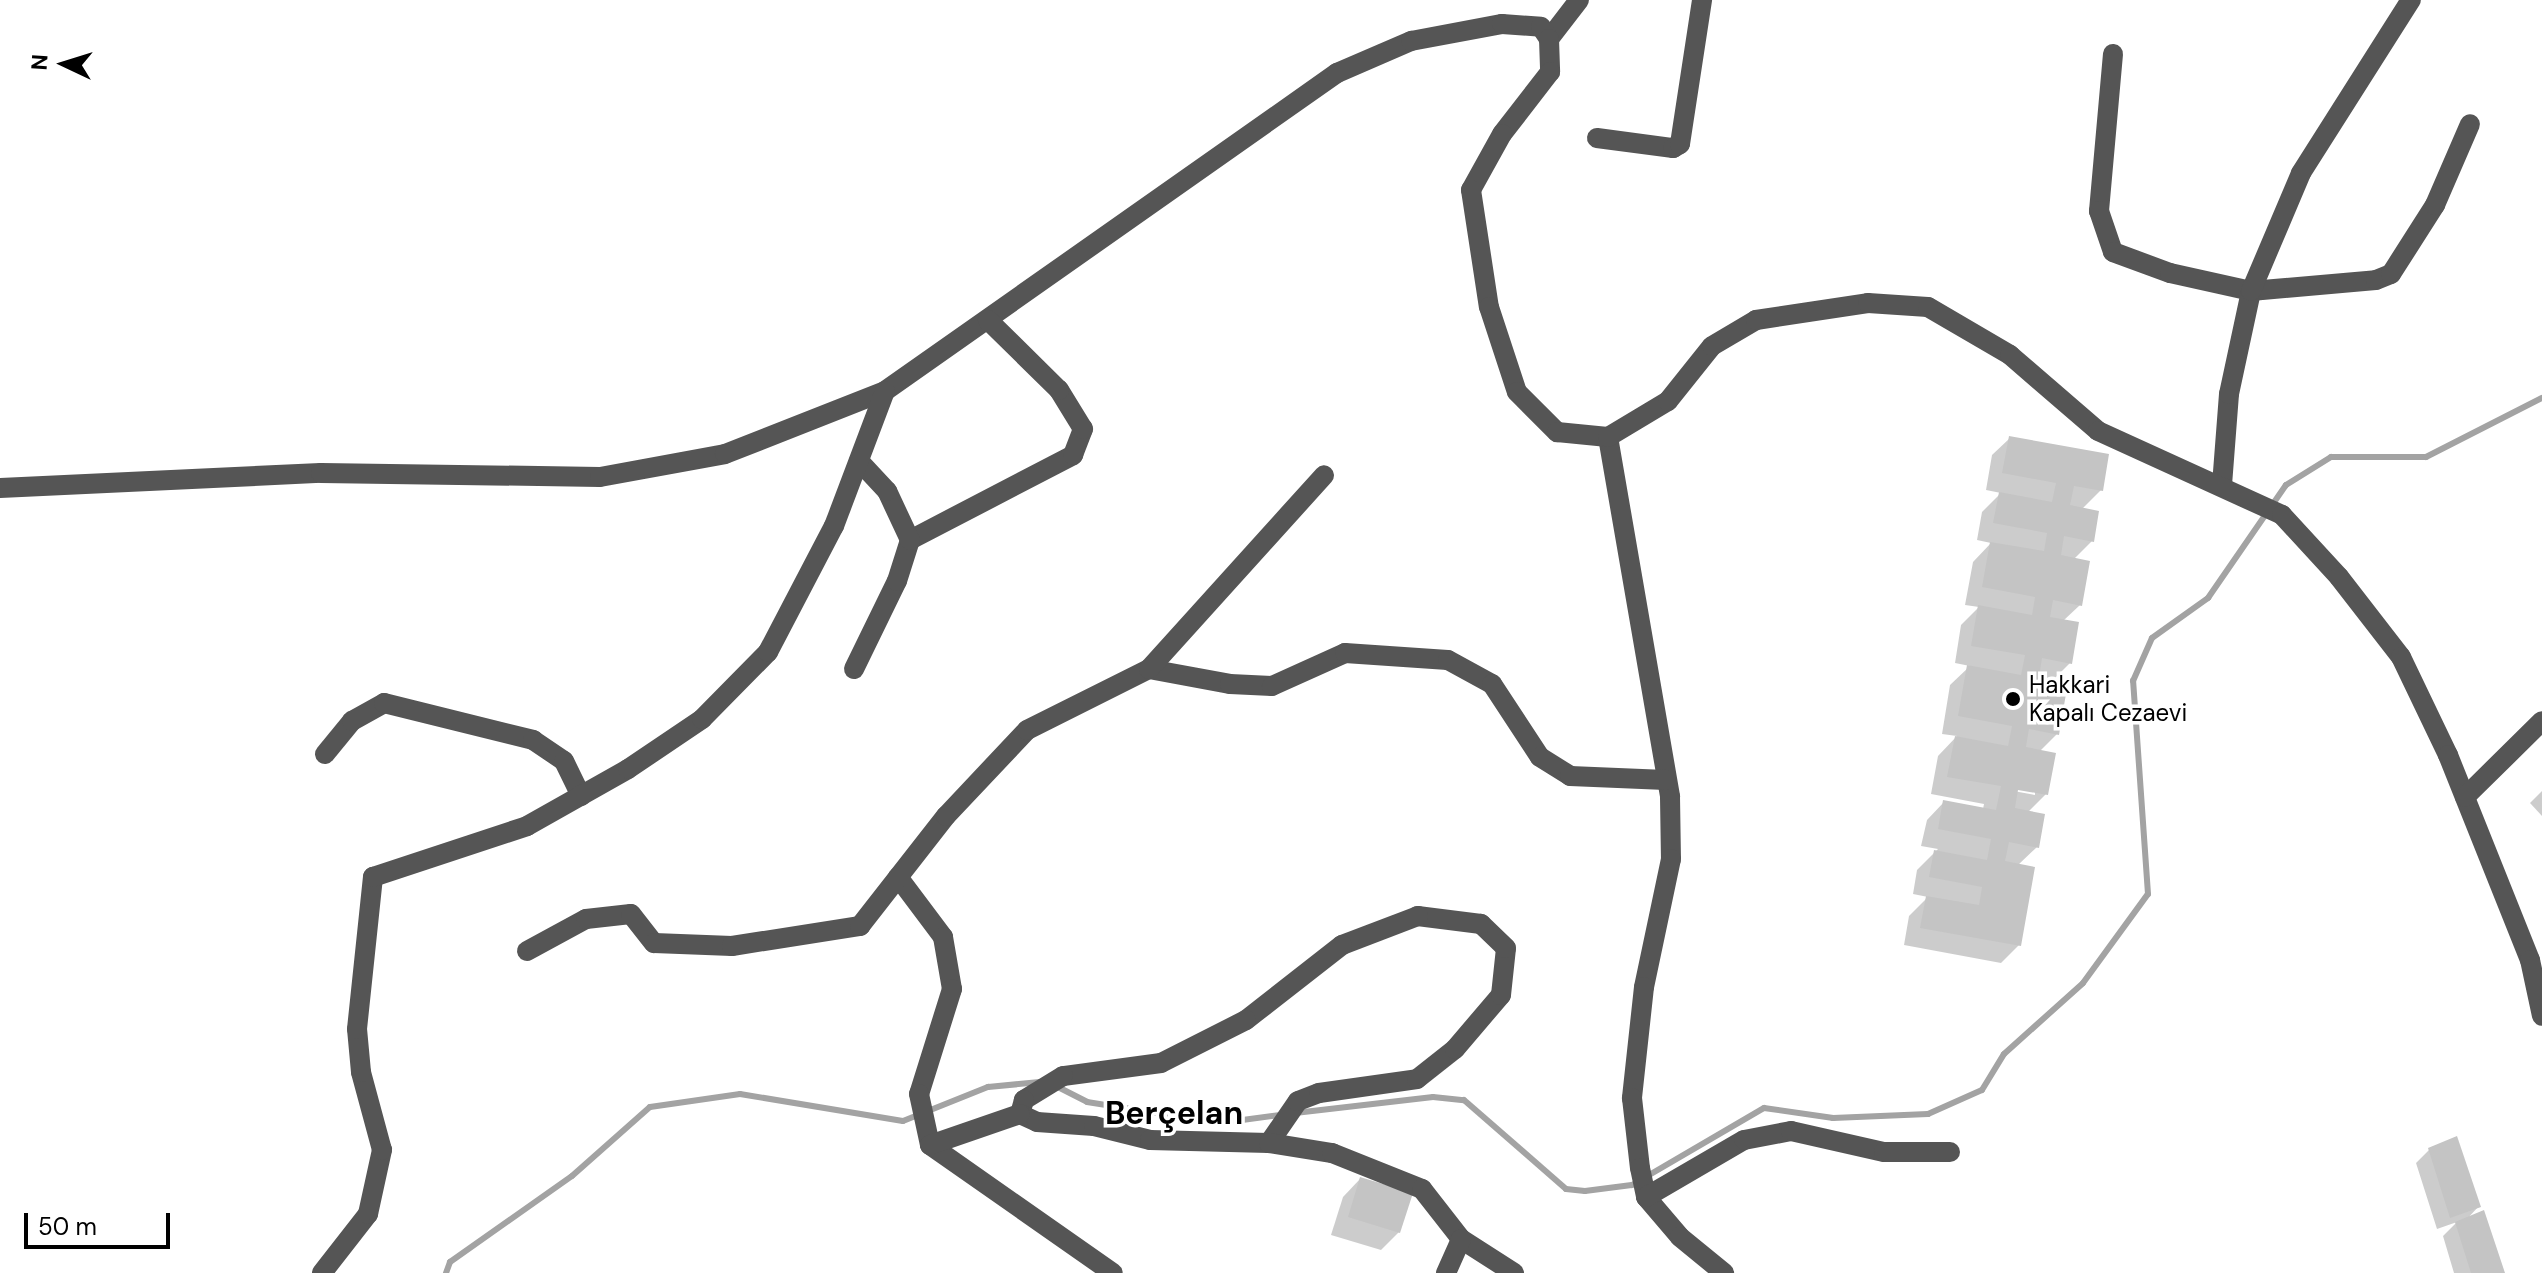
<!DOCTYPE html>
<meta charset="utf-8">
<style>
body{margin:0}
#map{position:relative;width:2542px;height:1273px;overflow:hidden;background:#fff;font-family:"DM Sans",sans-serif}
div>[style]{position:absolute}
.shadow>*{inset:0;background:#0003}
.stream>*{height:6px;margin:-3px;padding:0 3px;transform-origin:3px;border-radius:3px;background:#a3a3a3}
.building>*{inset:0;background:#c4c4c4}
.minor>*{height:20px;margin:-10px;padding:0 10px;transform-origin:10px;border-radius:10px;background:#555}
.dots>*{width:22px;height:22px;translate:-50% -50%;box-sizing:border-box;border:4px solid #fff;border-radius:50%}
span{translate:-50% -50%;white-space:nowrap;text-align:center;line-height:1.15;-webkit-text-stroke:7px #fff;paint-order:stroke}
.poi-label{font-size:24px;color:#000}
.left{translate:0 -50%;text-align:left}
.district-label{font-size:32px;color:#000;font-weight:700}
.north{position:absolute;left:24px;top:24px;width:80px;height:80px;-webkit-text-stroke:6px #fff;paint-order:stroke;rotate:274deg;font-size:22px;font-weight:700;line-height:32px;text-align:center;color:#000}
.north::after{content:'';display:block;margin:auto;width:28px;height:36px;background:#000;clip-path:polygon(50% 0,100% 100%,50% 72%,0 100%)}
.scale{position:absolute;left:24px;top:1213px;width:146px;height:36px;box-sizing:border-box;border:4px solid #000;border-top:0;padding-left:10px;font-size:24px;line-height:28px;white-space:nowrap;color:#000;-webkit-text-stroke:6px #fff;paint-order:stroke}
</style>
<div id="map">
<div class="shadow">
<i style="clip-path:polygon(evenodd,2010px 438px,2101px 490px,2082px 509px,2092px 541px,2073px 560px,2080px 605px,2063px 621px,2070px 663px,2052px 681px,2057px 734px,2039px 752px,2046px 794px,2028px 812px,2037px 847px,2018px 865px,2019px 945px,2001px 963px,1904px 945px,1909px 916px,1928px 897px,1913px 894px,1917px 870px,1938px 849px,1921px 846px,1927px 820px,1944px 802px,1983px 809px,1984px 804px,1931px 794px,1938px 756px,1957px 736px,1942px 734px,1950px 685px,1970px 666px,1955px 663px,1961px 625px,1979px 607px,1965px 605px,1973px 562px,1991px 543px,1977px 540px,1982px 512px,2001px 493px,1986px 490px,1992px 455px,2010px 438px,2009px 786px,2035px 791px,2035px 795px,2008px 790px,2009px 786px)"></i>
<i style="clip-path:polygon(2542px 791px,2542px 816px,2530px 803px)"></i>
<i style="clip-path:polygon(2429px 1150px,2479px 1206px,2466px 1220px,2503px 1273px,2454px 1273px,2443px 1236px,2457px 1222px,2437px 1229px,2416px 1163px)"></i>
<i style="clip-path:polygon(1360px 1179px,1399px 1232px,1381px 1250px,1331px 1235px,1343px 1197px)"></i>
</div>
<div class="stream">
<i style="left:1054px;top:1085px;width:37px;rotate:27deg"></i>
<i style="left:1087px;top:1102px;width:135px;rotate:9deg"></i>
<i style="left:1220px;top:1123px;width:61px;rotate:-7.6deg"></i>
<i style="left:1295px;top:1113px;width:139px;rotate:-6.6deg"></i>
<i style="left:1433px;top:1097px;width:31px;rotate:6deg"></i>
<i style="left:1464px;top:1100px;width:135px;rotate:41.1deg"></i>
<i style="left:1566px;top:1189px;width:19px;rotate:6deg"></i>
<i style="left:1585px;top:1191px;width:47px;rotate:-7.3deg"></i>
<i style="left:1632px;top:1185px;width:153px;rotate:-30.3deg"></i>
<i style="left:1764px;top:1108px;width:70px;rotate:8.2deg"></i>
<i style="left:1833px;top:1118px;width:95px;rotate:-2.4deg"></i>
<i style="left:1928px;top:1114px;width:59px;rotate:-24deg"></i>
<i style="left:1982px;top:1090px;width:42px;rotate:-58.6deg"></i>
<i style="left:2004px;top:1054px;width:106px;rotate:-41.9deg"></i>
<i style="left:2083px;top:983px;width:110px;rotate:-53.9deg"></i>
<i style="left:2148px;top:894px;width:214px;rotate:-94deg"></i>
<i style="left:2133px;top:681px;width:47px;rotate:-66.2deg"></i>
<i style="left:2152px;top:638px;width:69px;rotate:-35.5deg"></i>
<i style="left:2208px;top:598px;width:137px;rotate:-55.4deg"></i>
<i style="left:2286px;top:485px;width:53px;rotate:-31.9deg"></i>
<i style="left:2331px;top:457px;width:95px"></i>
<i style="left:2426px;top:457px;width:130px;rotate:-27deg"></i>
<i style="left:446px;top:1273px;width:12px;rotate:-70deg"></i>
<i style="left:450px;top:1262px;width:149px;rotate:-35.2deg"></i>
<i style="left:572px;top:1176px;width:104px;rotate:-41.5deg"></i>
<i style="left:650px;top:1107px;width:91px;rotate:-8.2deg"></i>
<i style="left:740px;top:1094px;width:165px;rotate:9.4deg"></i>
<i style="left:903px;top:1121px;width:92px;rotate:-21.8deg"></i>
<i style="left:988px;top:1087px;width:52px;rotate:-5.5deg"></i>
</div>
<div class="building">
<i style="clip-path:polygon(2009px 436px,2109px 454px,2103px 491px,2074px 486px,2070px 505px,2099px 511px,2094px 542px,2064px 536px,2061px 555px,2090px 561px,2082px 606px,2053px 600px,2050px 617px,2079px 622px,2072px 664px,2042px 658px,2039px 677px,2068px 682px,2059px 735px,2029px 729px,2026px 747px,2056px 753px,2048px 795px,2018px 790px,2015px 808px,2045px 814px,2039px 848px,2009px 842px,2005px 861px,2035px 867px,2021px 946px,1920px 928px,1926px 896px,1979px 905px,1982px 887px,1929px 877px,1934px 850px,1987px 860px,1991px 839px,1938px 829px,1943px 800px,1996px 810px,2001px 786px,1947px 777px,1955px 736px,2008px 746px,2012px 726px,1958px 716px,1967px 665px,2021px 675px,2025px 655px,1971px 646px,1978px 605px,2032px 615px,2035px 597px,1982px 587px,1990px 542px,2044px 551px,2047px 533px,1993px 523px,1999px 492px,2052px 502px,2056px 483px,2002px 473px)"></i>
<i style="clip-path:polygon(2457px 1136px,2481px 1207px,2450px 1218px,2428px 1148px)"></i>
<i style="clip-path:polygon(1360px 1177px,1413px 1193px,1400px 1233px,1348px 1217px)"></i>
<i style="clip-path:polygon(2484px 1210px,2505px 1273px,2471px 1273px,2455px 1222px)"></i>
</div>
<div class="minor">
<i style="left:1549px;top:39px;width:49px;rotate:-52.4deg"></i>
<i style="left:2113px;top:54px;width:158px;rotate:95.1deg"></i>
<i style="left:2099px;top:211px;width:43px;rotate:71.1deg"></i>
<i style="left:2113px;top:252px;width:61px;rotate:20.2deg"></i>
<i style="left:2170px;top:273px;width:83px;rotate:12.5deg"></i>
<i style="left:2251px;top:291px;width:125px;rotate:-5deg"></i>
<i style="left:2376px;top:280px;width:16px;rotate:-22deg"></i>
<i style="left:2391px;top:274px;width:82px;rotate:-57.5deg"></i>
<i style="left:2435px;top:205px;width:88px;rotate:-66.6deg"></i>
<i style="left:1597px;top:138px;width:77px;rotate:7.5deg"></i>
<i style="left:1673px;top:148px;width:8px;rotate:-30deg"></i>
<i style="left:1680px;top:144px;width:146px;rotate:-81.3deg"></i>
<i style="left:1608px;top:437px;width:365px;rotate:80.2deg"></i>
<i style="left:1670px;top:797px;width:62px;rotate:89.1deg"></i>
<i style="left:1671px;top:859px;width:131px;rotate:101.9deg"></i>
<i style="left:1644px;top:987px;width:112px;rotate:96.2deg"></i>
<i style="left:1632px;top:1098px;width:70px;rotate:83.5deg"></i>
<i style="left:1640px;top:1168px;width:30px;rotate:78deg"></i>
<i style="left:1646px;top:1197px;width:52px;rotate:49.6deg"></i>
<i style="left:1680px;top:1237px;width:57px;rotate:39.3deg"></i>
<i style="left:2222px;top:485px;width:91px;rotate:-85.6deg"></i>
<i style="left:2229px;top:394px;width:105px;rotate:-77.9deg"></i>
<i style="left:2251px;top:291px;width:128px;rotate:-67deg"></i>
<i style="left:2301px;top:173px;width:205px;rotate:-57.6deg"></i>
<i style="left:0;top:488px;width:321px;rotate:-2.7deg"></i>
<i style="left:321px;top:473px;width:279px;rotate:0.8deg"></i>
<i style="left:600px;top:477px;width:127px;rotate:-10.4deg"></i>
<i style="left:725px;top:454px;width:172px;rotate:-21.5deg"></i>
<i style="left:885px;top:391px;width:553px;rotate:-35.13deg"></i>
<i style="left:1337px;top:73px;width:81px;rotate:-23.4deg"></i>
<i style="left:1411px;top:41px;width:93px;rotate:-10.6deg"></i>
<i style="left:1502px;top:24px;width:39px;rotate:4deg"></i>
<i style="left:1541px;top:27px;width:14px;rotate:56deg"></i>
<i style="left:1549px;top:39px;width:33px;rotate:88deg"></i>
<i style="left:1550px;top:72px;width:78px;rotate:127.7deg"></i>
<i style="left:1502px;top:134px;width:64px;rotate:119deg"></i>
<i style="left:1471px;top:190px;width:118px;rotate:81.3deg"></i>
<i style="left:1489px;top:307px;width:89px;rotate:71.8deg"></i>
<i style="left:1517px;top:392px;width:57px;rotate:45deg"></i>
<i style="left:1557px;top:432px;width:51px;rotate:5.6deg"></i>
<i style="left:1608px;top:437px;width:70px;rotate:-31deg"></i>
<i style="left:1668px;top:401px;width:70px;rotate:-51.3deg"></i>
<i style="left:1712px;top:346px;width:51px;rotate:-30.6deg"></i>
<i style="left:1756px;top:320px;width:113px;rotate:-8.6deg"></i>
<i style="left:1868px;top:303px;width:60px;rotate:3.8deg"></i>
<i style="left:1928px;top:307px;width:95px;rotate:30.3deg"></i>
<i style="left:2010px;top:355px;width:116px;rotate:40.8deg"></i>
<i style="left:2098px;top:431px;width:202px;rotate:24.5deg"></i>
<i style="left:2282px;top:515px;width:84px;rotate:47.4deg"></i>
<i style="left:2339px;top:577px;width:101px;rotate:52.2deg"></i>
<i style="left:2401px;top:657px;width:109px;rotate:64.4deg"></i>
<i style="left:2448px;top:755px;width:221px;rotate:68.2deg"></i>
<i style="left:2530px;top:960px;width:57px;rotate:77.9deg"></i>
<i style="left:910px;top:540px;width:184px;rotate:-27.5deg"></i>
<i style="left:1073px;top:455px;width:28px;rotate:-69deg"></i>
<i style="left:1083px;top:429px;width:46px;rotate:-121.6deg"></i>
<i style="left:1059px;top:390px;width:100px;rotate:-135.4deg"></i>
<i style="left:854px;top:669px;width:98px;rotate:-64deg"></i>
<i style="left:897px;top:581px;width:43px;rotate:-72.4deg"></i>
<i style="left:910px;top:540px;width:54px;rotate:-115.1deg"></i>
<i style="left:887px;top:491px;width:41px;rotate:-133deg"></i>
<i style="left:1149px;top:669px;width:82px;rotate:10.5deg"></i>
<i style="left:1230px;top:684px;width:42px;rotate:2.7deg"></i>
<i style="left:1272px;top:686px;width:80px;rotate:-24.3deg"></i>
<i style="left:1345px;top:653px;width:103px;rotate:3.9deg"></i>
<i style="left:1448px;top:660px;width:50px;rotate:28.6deg"></i>
<i style="left:1492px;top:684px;width:87px;rotate:56.7deg"></i>
<i style="left:1540px;top:757px;width:36px;rotate:32deg"></i>
<i style="left:1570px;top:776px;width:96px;rotate:2.4deg"></i>
<i style="left:325px;top:754px;width:43px;rotate:-50.7deg"></i>
<i style="left:352px;top:721px;width:37px;rotate:-29deg"></i>
<i style="left:384px;top:703px;width:154px;rotate:13.9deg"></i>
<i style="left:533px;top:740px;width:37px;rotate:34deg"></i>
<i style="left:564px;top:761px;width:39px;rotate:64deg"></i>
<i style="left:2465px;top:797px;width:108px;rotate:-44.6deg"></i>
<i style="left:898px;top:877px;width:75px;rotate:53.1deg"></i>
<i style="left:943px;top:937px;width:53px;rotate:80.2deg"></i>
<i style="left:952px;top:989px;width:110px;rotate:107.4deg"></i>
<i style="left:919px;top:1094px;width:52px;rotate:77.8deg"></i>
<i style="left:930px;top:1145px;width:223px;rotate:35deg"></i>
<i style="left:527px;top:951px;width:67px;rotate:-28.5deg"></i>
<i style="left:586px;top:919px;width:45px;rotate:-6.3deg"></i>
<i style="left:631px;top:914px;width:37px;rotate:52deg"></i>
<i style="left:654px;top:943px;width:78px;rotate:2.2deg"></i>
<i style="left:732px;top:946px;width:130px;rotate:-8.9deg"></i>
<i style="left:860px;top:926px;width:140px;rotate:-52deg"></i>
<i style="left:946px;top:816px;width:118px;rotate:-46.7deg"></i>
<i style="left:1027px;top:730px;width:136px;rotate:-26.6deg"></i>
<i style="left:1149px;top:669px;width:261px;rotate:-47.9deg"></i>
<i style="left:1269px;top:1143px;width:51px;rotate:-55.4deg"></i>
<i style="left:1298px;top:1101px;width:22px;rotate:-21deg"></i>
<i style="left:1319px;top:1093px;width:99px;rotate:-8.1deg"></i>
<i style="left:1417px;top:1079px;width:48px;rotate:-38.3deg"></i>
<i style="left:1455px;top:1049px;width:71px;rotate:-49.6deg"></i>
<i style="left:1501px;top:995px;width:47px;rotate:-83.9deg"></i>
<i style="left:1506px;top:948px;width:35px;rotate:-136deg"></i>
<i style="left:1481px;top:924px;width:64px;rotate:-172.8deg"></i>
<i style="left:1418px;top:916px;width:81px;rotate:159.1deg"></i>
<i style="left:1342px;top:945px;width:122px;rotate:142deg"></i>
<i style="left:1246px;top:1020px;width:95px;rotate:153.2deg"></i>
<i style="left:1161px;top:1063px;width:99px;rotate:172.4deg"></i>
<i style="left:1063px;top:1076px;width:46px;rotate:148.4deg"></i>
<i style="left:1024px;top:1100px;width:15px;rotate:106deg"></i>
<i style="left:1020px;top:1114px;width:19px;rotate:25deg"></i>
<i style="left:1037px;top:1122px;width:57px;rotate:4deg"></i>
<i style="left:1094px;top:1126px;width:58px;rotate:14deg"></i>
<i style="left:1150px;top:1140px;width:119px;rotate:1.4deg"></i>
<i style="left:1269px;top:1143px;width:64px;rotate:9deg"></i>
<i style="left:1332px;top:1153px;width:97px;rotate:21.8deg"></i>
<i style="left:1422px;top:1189px;width:63px;rotate:52deg"></i>
<i style="left:1461px;top:1239px;width:63px;rotate:32.7deg"></i>
<i style="left:930px;top:1145px;width:95px;rotate:-19deg"></i>
<i style="left:1646px;top:1197px;width:113px;rotate:-30.2deg"></i>
<i style="left:1744px;top:1140px;width:48px;rotate:-10.8deg"></i>
<i style="left:1791px;top:1131px;width:95px;rotate:12.7deg"></i>
<i style="left:1884px;top:1152px;width:66px"></i>
<i style="left:322px;top:1273px;width:75px;rotate:-52.1deg"></i>
<i style="left:368px;top:1214px;width:66px;rotate:-77.7deg"></i>
<i style="left:382px;top:1150px;width:81px;rotate:-105.1deg"></i>
<i style="left:361px;top:1072px;width:43px;rotate:-95.3deg"></i>
<i style="left:357px;top:1029px;width:153px;rotate:-84deg"></i>
<i style="left:373px;top:877px;width:162px;rotate:-18.3deg"></i>
<i style="left:527px;top:826px;width:116px;rotate:-29.4deg"></i>
<i style="left:628px;top:769px;width:89px;rotate:-34deg"></i>
<i style="left:702px;top:719px;width:94px;rotate:-45.4deg"></i>
<i style="left:768px;top:652px;width:142px;rotate:-62.4deg"></i>
<i style="left:834px;top:526px;width:144px;rotate:-69.3deg"></i>
<i style="left:1446px;top:1273px;width:37px;rotate:-66deg"></i>
</div>
<div class="dots">
<i style="left:2013px;top:699px;background:#000"></i>
</div>
<div class="poi-label">
<span class="left" style="left:2029px;top:699px">Hakkari<br>Kapalı Cezaevi</span>
</div>
<div class="district-label">
<span style="left:1174px;top:1113px">Berçelan</span>
</div>
<div class="north">N</div>
<div class="scale">50 m</div>
</div>
